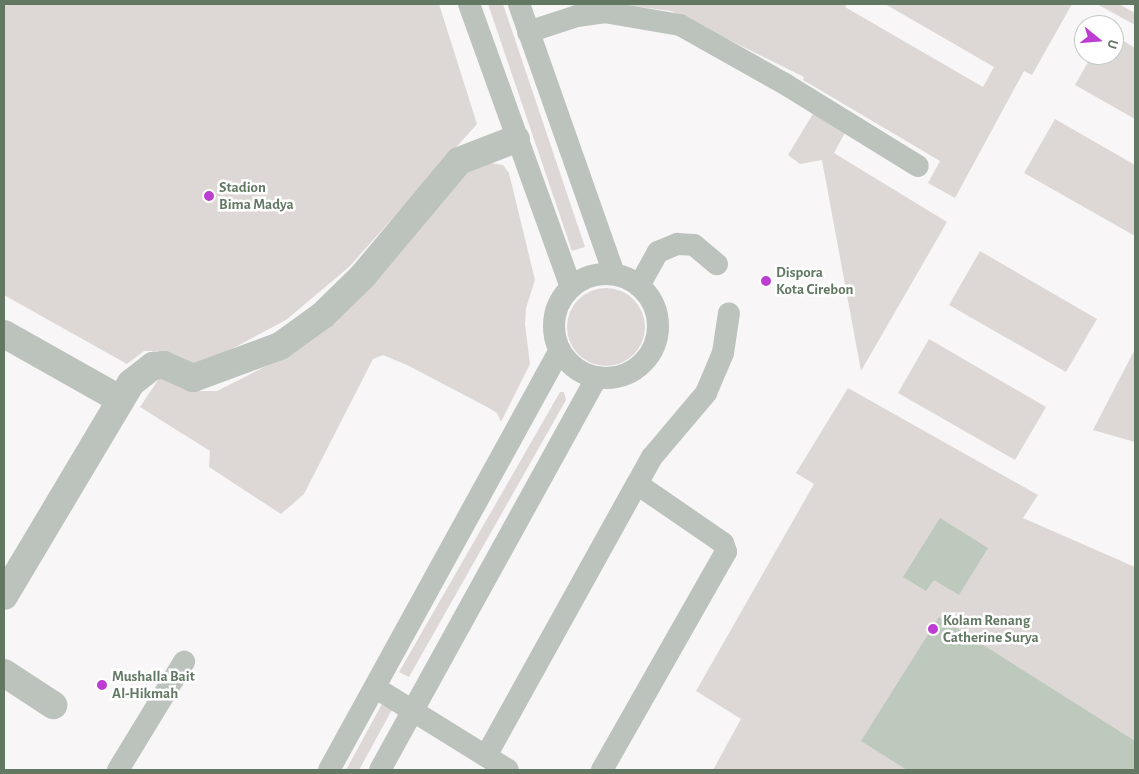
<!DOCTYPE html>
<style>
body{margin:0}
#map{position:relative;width:1139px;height:774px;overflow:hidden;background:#f8f6f7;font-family:"Alegreya Sans",sans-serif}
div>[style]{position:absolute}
.green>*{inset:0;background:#ddd8d6}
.round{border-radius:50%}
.water>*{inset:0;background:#bdc9bc}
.service>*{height:22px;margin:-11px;padding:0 11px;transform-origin:11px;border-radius:11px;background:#bbc3bc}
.service>.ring{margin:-11px;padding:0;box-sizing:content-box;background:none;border:22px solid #bbc3bc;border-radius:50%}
.minor>*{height:28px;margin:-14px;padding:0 14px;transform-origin:14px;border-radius:14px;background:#bbc3bc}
.dots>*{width:14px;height:14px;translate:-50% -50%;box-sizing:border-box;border:2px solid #fff;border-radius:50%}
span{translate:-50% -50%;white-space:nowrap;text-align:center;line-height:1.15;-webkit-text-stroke:5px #fff;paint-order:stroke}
.poi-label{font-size:15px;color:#627863;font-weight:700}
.left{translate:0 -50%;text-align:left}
.frame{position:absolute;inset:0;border:5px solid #627863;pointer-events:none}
.north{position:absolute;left:1074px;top:15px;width:50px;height:50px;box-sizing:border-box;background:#fff;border:1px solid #c0c9c1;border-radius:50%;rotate:107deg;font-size:14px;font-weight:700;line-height:20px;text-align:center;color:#627863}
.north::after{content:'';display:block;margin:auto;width:18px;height:22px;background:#bb3dd1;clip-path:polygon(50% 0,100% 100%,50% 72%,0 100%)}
</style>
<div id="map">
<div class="green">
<i style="clip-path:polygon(4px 4px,439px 4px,477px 124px,349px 267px,286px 320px,228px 351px,193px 363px,157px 351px,144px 351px,127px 364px,4px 295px)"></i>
<i style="clip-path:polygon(488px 4px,503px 4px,585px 247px,572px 251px)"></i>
<i style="clip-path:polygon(617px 4px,847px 4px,845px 7px,983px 87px,994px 67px,885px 4px,1072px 4px,1032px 75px,1024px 71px,955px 198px,928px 183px,940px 161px,803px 80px,804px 77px,671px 11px)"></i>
<i style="clip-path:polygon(1097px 4px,1119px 4px,1135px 13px,1135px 25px)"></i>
<i style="clip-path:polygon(1114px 35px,1135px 48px,1135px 119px,1075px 85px,1092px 55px,1114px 55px)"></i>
<i style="clip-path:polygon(814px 112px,846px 131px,834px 153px,947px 222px,861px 371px,822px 160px,800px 164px,788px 155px)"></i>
<i style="clip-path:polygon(1055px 119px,1135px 165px,1135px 236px,1024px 173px)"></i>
<i style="clip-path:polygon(490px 163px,503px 165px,509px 173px,535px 280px,526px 308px,525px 324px,530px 364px,501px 422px,497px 413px,489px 408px,407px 365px,383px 355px,373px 359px,304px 494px,281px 514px,209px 467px,210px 451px,140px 407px,158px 380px,167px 378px,199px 391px,217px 391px,296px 351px,467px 172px)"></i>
<i style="clip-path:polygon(980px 251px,1097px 319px,1066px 372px,949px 305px)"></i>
<i class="round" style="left:567px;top:288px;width:78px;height:78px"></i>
<i style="clip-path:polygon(929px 339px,1046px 407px,1015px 460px,898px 393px)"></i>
<i style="clip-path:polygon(1135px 349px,1135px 442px,1093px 430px)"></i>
<i style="clip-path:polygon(848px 388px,1038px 495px,1023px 518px,1135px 567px,1135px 770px,713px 770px,741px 719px,696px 691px,814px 484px,796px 473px)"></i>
<i style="clip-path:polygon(560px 392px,564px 392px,566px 400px,409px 677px,399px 672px)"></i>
<i style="clip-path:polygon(383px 702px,393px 708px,359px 770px,346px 770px)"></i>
</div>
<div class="water">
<i style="clip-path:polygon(940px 518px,988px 548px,959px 595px,934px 580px,926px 591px,903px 577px)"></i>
<i style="clip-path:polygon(939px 617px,1135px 741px,1135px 770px,907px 770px,861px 741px)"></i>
</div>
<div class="service">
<i style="left:469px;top:4px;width:301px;rotate:70.2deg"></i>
<i style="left:519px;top:4px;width:286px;rotate:70.6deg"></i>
<i style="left:528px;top:32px;width:52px;rotate:-18.1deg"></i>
<i style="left:577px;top:16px;width:27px;rotate:-8deg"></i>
<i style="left:604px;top:12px;width:77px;rotate:9.7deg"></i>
<i style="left:680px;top:25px;width:120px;rotate:29.3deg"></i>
<i style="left:785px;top:84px;width:156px;rotate:31.7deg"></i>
<i class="ring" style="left:554px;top:274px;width:82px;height:82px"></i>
<i style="left:639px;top:286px;width:39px;rotate:-61deg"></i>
<i style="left:658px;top:252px;width:21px;rotate:-23deg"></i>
<i style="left:677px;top:244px;width:17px;rotate:3deg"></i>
<i style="left:694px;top:245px;width:30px;rotate:40deg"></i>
<i style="left:376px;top:688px;width:155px;rotate:31.8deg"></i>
<i style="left:486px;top:756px;width:311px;rotate:-61deg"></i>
<i style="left:118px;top:770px;width:127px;rotate:-58.6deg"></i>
<i style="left:329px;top:770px;width:478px;rotate:-61.2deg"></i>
<i style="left:380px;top:770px;width:448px;rotate:-61.1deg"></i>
<i style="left:602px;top:770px;width:251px;rotate:-60.4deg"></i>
<i style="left:726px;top:552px;width:9px;rotate:-108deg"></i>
<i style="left:723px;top:543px;width:104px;rotate:-145.5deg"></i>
<i style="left:637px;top:484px;width:31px;rotate:-61deg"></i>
<i style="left:652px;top:457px;width:84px;rotate:-49.8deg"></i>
<i style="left:706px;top:393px;width:43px;rotate:-67deg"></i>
<i style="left:723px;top:353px;width:40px;rotate:-81.5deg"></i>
</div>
<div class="minor">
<i style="left:4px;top:334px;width:134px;rotate:29.4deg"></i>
<i style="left:4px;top:596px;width:248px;rotate:-59.2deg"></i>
<i style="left:131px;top:383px;width:28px;rotate:-38deg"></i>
<i style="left:153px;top:366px;width:11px;rotate:-5deg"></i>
<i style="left:164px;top:365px;width:32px;rotate:24deg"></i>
<i style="left:193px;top:378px;width:93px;rotate:-20.2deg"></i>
<i style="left:280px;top:346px;width:53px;rotate:-35.8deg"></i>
<i style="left:323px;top:315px;width:54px;rotate:-44.3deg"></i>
<i style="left:362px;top:277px;width:151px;rotate:-50.1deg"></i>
<i style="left:459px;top:161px;width:61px;rotate:-21.1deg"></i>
<i style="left:4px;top:673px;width:59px;rotate:33.1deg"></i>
</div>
<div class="dots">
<i style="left:209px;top:196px;background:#bb3dd1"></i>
<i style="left:766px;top:281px;background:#bb3dd1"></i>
<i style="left:933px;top:629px;background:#bb3dd1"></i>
<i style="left:102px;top:685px;background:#bb3dd1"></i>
</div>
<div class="poi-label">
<span class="left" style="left:219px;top:196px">Stadion<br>Bima Madya</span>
<span class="left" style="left:776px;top:281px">Dispora<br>Kota Cirebon</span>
<span class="left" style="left:943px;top:629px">Kolam Renang<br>Catherine Surya</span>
<span class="left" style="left:112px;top:685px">Mushalla Bait<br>Al-Hikmah</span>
</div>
<div class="frame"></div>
<div class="north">U</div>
</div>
